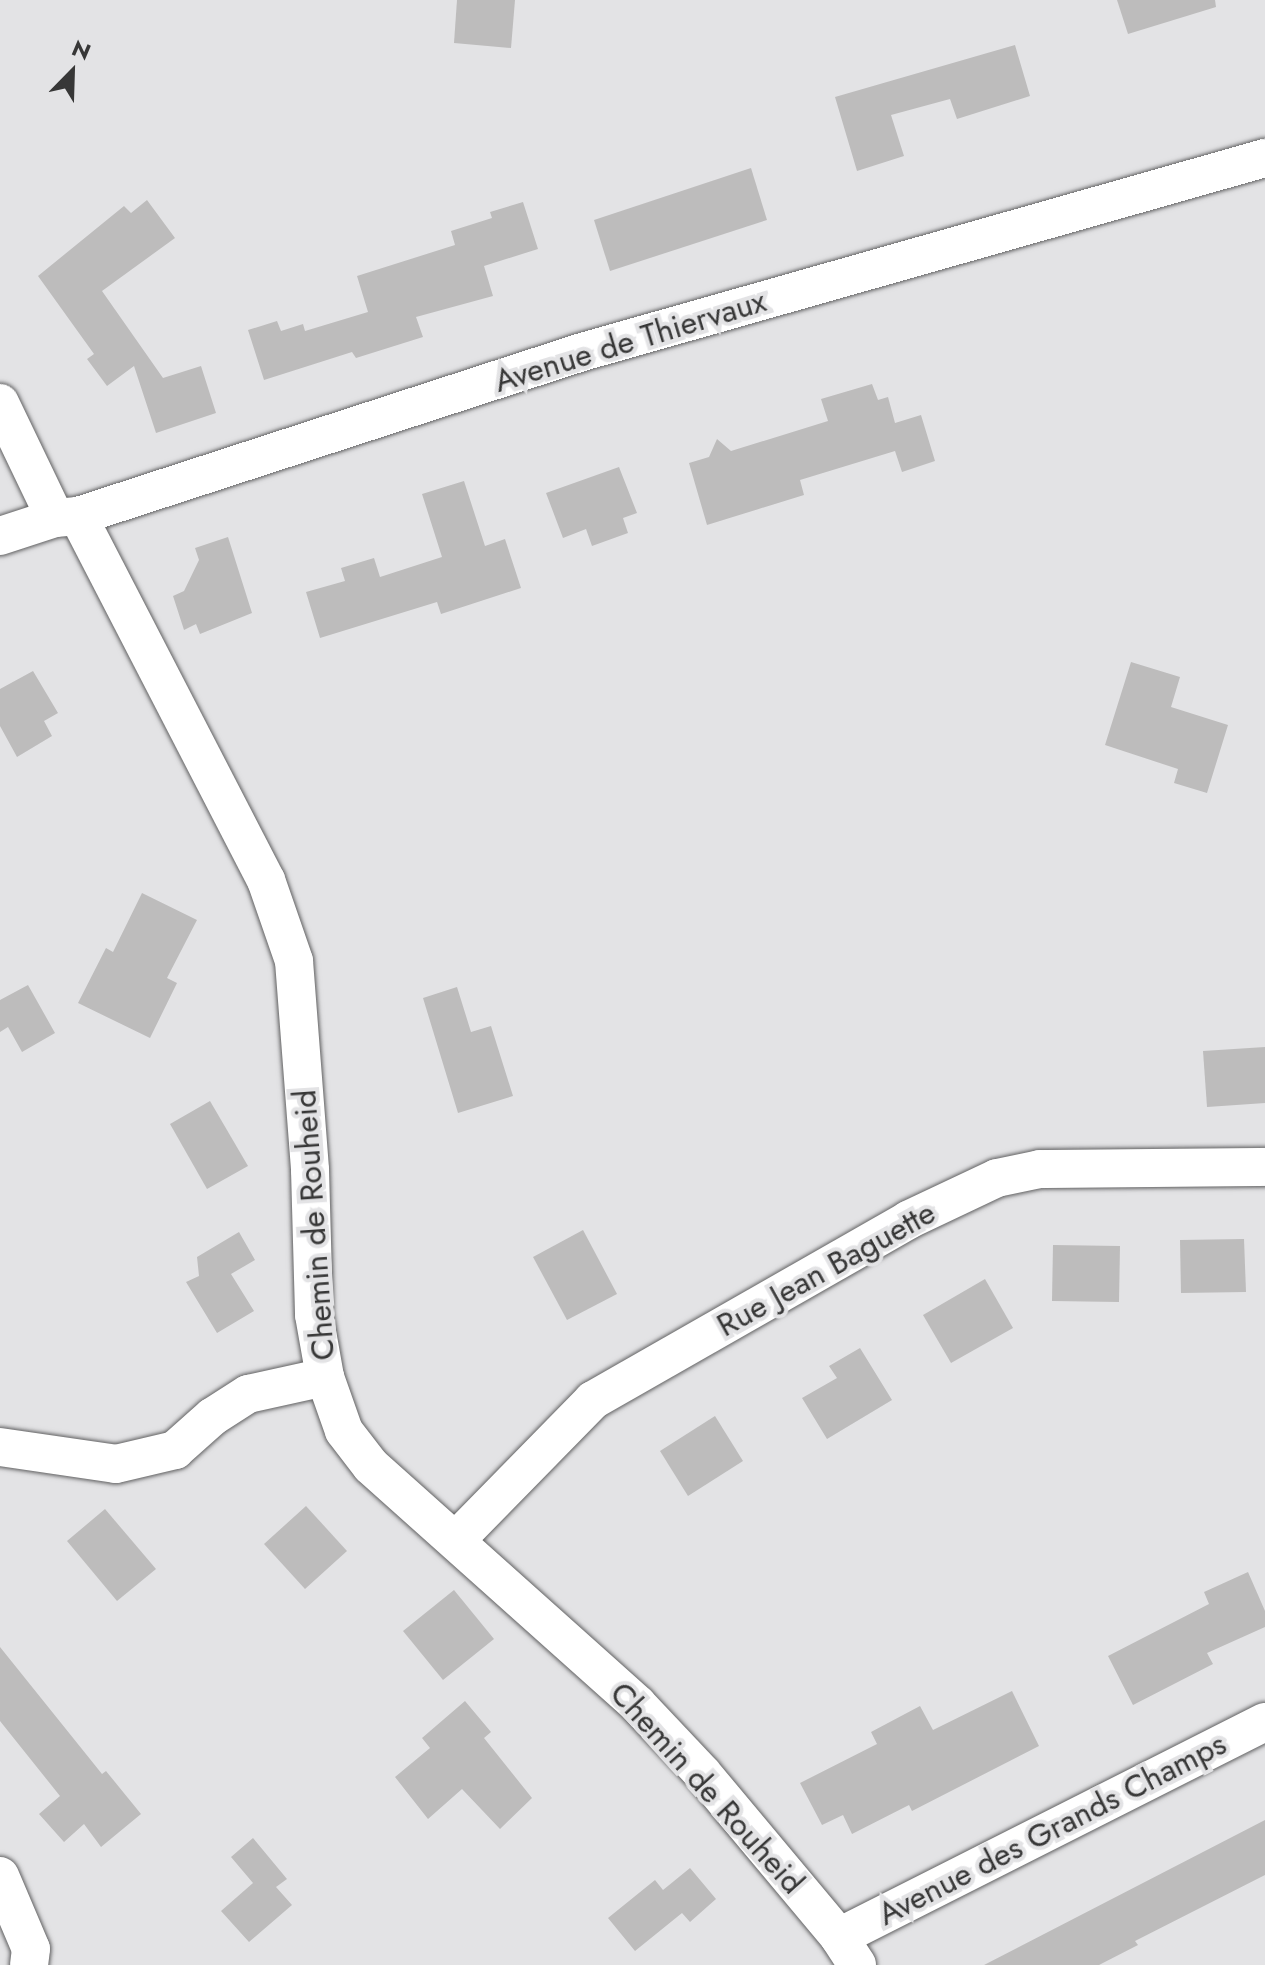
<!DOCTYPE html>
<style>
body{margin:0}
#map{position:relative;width:1265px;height:1965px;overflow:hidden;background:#e3e3e5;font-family:Jost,sans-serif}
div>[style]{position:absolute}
.building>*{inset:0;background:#bdbcbc}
.roads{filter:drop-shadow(0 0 2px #616162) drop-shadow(0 0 2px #616162)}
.street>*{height:38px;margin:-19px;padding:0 19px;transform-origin:19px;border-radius:19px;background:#fff}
span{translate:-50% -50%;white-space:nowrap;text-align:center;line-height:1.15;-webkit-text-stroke:8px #e3e3e5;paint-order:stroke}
.street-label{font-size:32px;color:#373737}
.north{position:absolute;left:32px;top:32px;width:80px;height:80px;-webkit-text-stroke:6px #e3e3e5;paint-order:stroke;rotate:23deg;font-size:22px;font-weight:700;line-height:32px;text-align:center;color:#373737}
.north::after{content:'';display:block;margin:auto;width:28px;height:36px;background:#373737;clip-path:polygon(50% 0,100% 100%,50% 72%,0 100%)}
</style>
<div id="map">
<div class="building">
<i style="clip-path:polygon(457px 0,515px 0,511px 48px,454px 43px)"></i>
<i style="clip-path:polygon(1117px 0,1215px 0,1216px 7px,1128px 34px)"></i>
<i style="clip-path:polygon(1015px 45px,1030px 96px,957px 119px,950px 99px,891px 115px,904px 156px,857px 171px,835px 97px)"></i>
<i style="clip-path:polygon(751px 168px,767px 220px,610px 271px,594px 220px)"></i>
<i style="clip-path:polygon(147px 200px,175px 238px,102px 291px,163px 378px,201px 366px,216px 413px,156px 433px,134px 366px,107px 386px,87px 359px,94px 354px,38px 276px,124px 206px,131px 213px)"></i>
<i style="clip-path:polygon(523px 202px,538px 249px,484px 266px,493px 296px,416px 317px,423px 337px,356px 358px,352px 352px,264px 380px,248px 330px,277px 321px,281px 331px,303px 324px,305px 331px,368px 312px,357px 276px,455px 245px,451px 231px,492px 218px,490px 212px)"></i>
<i style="clip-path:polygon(872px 384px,878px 400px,888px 397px,895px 423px,921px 415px,935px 461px,902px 472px,895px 451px,800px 480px,804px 495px,707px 525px,689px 463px,709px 457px,717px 439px,731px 451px,828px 421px,821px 399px)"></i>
<i style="clip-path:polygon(619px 467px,637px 513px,623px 518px,628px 533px,592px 546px,586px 529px,563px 538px,546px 493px)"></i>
<i style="clip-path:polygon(464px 481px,485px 546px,505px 539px,521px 588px,441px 614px,437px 602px,320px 638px,306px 592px,345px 581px,341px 568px,374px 558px,380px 577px,442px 557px,422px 494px)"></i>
<i style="clip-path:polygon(228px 537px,252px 613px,200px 634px,196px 624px,184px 630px,173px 596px,184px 591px,199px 560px,195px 548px)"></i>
<i style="clip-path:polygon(1131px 662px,1180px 677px,1171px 707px,1228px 725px,1207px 793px,1174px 783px,1178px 769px,1105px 745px)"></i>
<i style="clip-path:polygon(33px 671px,58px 713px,44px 721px,52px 736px,17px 757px,0 726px,0 689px)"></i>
<i style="clip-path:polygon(142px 893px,197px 920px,167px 978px,177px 983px,150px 1038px,78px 1003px,106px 948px,113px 952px)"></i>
<i style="clip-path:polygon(28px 985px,55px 1033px,22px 1052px,8px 1027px,0 1032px,0 1000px)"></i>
<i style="clip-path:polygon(457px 987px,471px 1032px,491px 1026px,513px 1096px,458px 1113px,423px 998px)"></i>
<i style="clip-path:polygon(1265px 1047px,1265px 1103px,1207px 1107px,1203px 1051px)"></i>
<i style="clip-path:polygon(210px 1101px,248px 1166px,207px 1189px,170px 1124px)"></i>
<i style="clip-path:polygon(583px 1230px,617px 1294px,567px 1320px,533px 1257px)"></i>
<i style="clip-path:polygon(239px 1232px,255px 1260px,231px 1274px,254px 1311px,217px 1333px,186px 1282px,199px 1276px,197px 1257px)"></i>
<i style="clip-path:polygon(1244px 1239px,1246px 1292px,1181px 1293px,1180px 1240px)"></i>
<i style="clip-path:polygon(1053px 1245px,1120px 1246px,1119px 1302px,1052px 1301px)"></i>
<i style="clip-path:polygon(985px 1279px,1013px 1328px,951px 1363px,923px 1315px)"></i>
<i style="clip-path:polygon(860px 1348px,892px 1400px,827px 1439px,802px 1398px,837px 1378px,829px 1366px)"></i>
<i style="clip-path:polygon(715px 1416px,743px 1461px,688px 1496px,660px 1451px)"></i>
<i style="clip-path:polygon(306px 1506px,347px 1551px,305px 1589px,264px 1544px)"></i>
<i style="clip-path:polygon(105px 1509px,156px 1569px,117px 1601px,67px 1541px)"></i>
<i style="clip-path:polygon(1248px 1572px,1265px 1611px,1265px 1627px,1207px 1653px,1213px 1664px,1133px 1705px,1108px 1656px,1209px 1604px,1204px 1592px)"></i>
<i style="clip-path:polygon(454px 1590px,494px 1639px,443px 1680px,403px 1631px)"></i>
<i style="clip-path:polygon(0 1647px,102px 1774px,106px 1771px,141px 1814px,101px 1847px,84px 1824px,64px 1842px,39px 1814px,60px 1796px,0 1721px)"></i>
<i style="clip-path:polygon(1012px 1691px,1039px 1746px,912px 1811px,909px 1805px,852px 1834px,843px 1815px,822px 1825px,800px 1783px,877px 1744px,871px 1732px,920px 1706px,933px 1730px)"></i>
<i style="clip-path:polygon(465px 1701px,491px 1732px,484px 1738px,532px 1798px,500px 1829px,462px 1789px,428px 1819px,395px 1777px,430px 1748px,422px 1738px)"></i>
<i style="clip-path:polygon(1265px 1820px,1265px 1875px,1135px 1941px,1138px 1945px,1099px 1965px,984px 1965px)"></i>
<i style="clip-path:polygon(253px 1838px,287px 1879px,276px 1887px,292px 1905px,249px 1942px,221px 1911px,253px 1883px,231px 1857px)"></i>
<i style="clip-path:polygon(690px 1868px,716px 1899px,690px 1922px,682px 1913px,635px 1951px,608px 1918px,655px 1880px,663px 1890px)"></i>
</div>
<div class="roads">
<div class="street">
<i style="left:0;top:403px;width:127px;rotate:64.4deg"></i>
<i style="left:78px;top:516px;width:410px;rotate:62.7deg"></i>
<i style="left:266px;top:880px;width:86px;rotate:70.9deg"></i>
<i style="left:294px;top:961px;width:210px;rotate:85.6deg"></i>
<i style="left:310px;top:1170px;width:145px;rotate:88.4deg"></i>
<i style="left:314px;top:1315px;width:63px;rotate:79.9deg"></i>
<i style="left:325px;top:1377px;width:57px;rotate:70.6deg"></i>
<i style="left:344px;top:1431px;width:44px;rotate:52.4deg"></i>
<i style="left:371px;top:1466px;width:358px;rotate:41.8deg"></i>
<i style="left:638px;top:1705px;width:93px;rotate:46.7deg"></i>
<i style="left:702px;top:1773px;width:214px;rotate:50.1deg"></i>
<i style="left:839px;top:1937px;width:33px;rotate:57deg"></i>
<i style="left:0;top:536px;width:58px;rotate:-18.1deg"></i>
<i style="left:55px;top:518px;width:23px;rotate:-5deg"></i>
<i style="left:78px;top:516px;width:530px;rotate:-18.02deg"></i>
<i style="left:582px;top:352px;width:710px;rotate:-15.86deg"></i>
<i style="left:0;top:1447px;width:117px;rotate:8.3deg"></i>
<i style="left:116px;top:1464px;width:61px;rotate:-13.3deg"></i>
<i style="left:175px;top:1450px;width:50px;rotate:-41.7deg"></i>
<i style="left:212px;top:1417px;width:43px;rotate:-32.6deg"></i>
<i style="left:248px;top:1394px;width:79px;rotate:-12.4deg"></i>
<i style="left:456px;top:1540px;width:196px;rotate:-45.6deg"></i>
<i style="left:593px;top:1400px;width:363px;rotate:-29.7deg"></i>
<i style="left:908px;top:1220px;width:98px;rotate:-25.3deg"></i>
<i style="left:997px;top:1178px;width:44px;rotate:-11.8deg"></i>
<i style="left:1040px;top:1169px;width:225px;rotate:-0.5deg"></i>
<i style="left:0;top:1876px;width:79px;rotate:67deg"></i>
<i style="left:31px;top:1949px;width:16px;rotate:97deg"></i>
<i style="left:839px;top:1937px;width:477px;rotate:-26.8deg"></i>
</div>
</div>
<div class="street-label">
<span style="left:630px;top:341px;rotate:-17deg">Avenue de Thiervaux</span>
<span style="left:314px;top:1225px;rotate:-94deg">Chemin de Rouheid</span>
<span style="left:826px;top:1269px;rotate:-29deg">Rue Jean Baguette</span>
<span style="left:707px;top:1788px;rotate:48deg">Chemin de Rouheid</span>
<span style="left:1052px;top:1829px;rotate:-27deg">Avenue des Grands Champs</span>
</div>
<div class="north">N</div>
</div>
